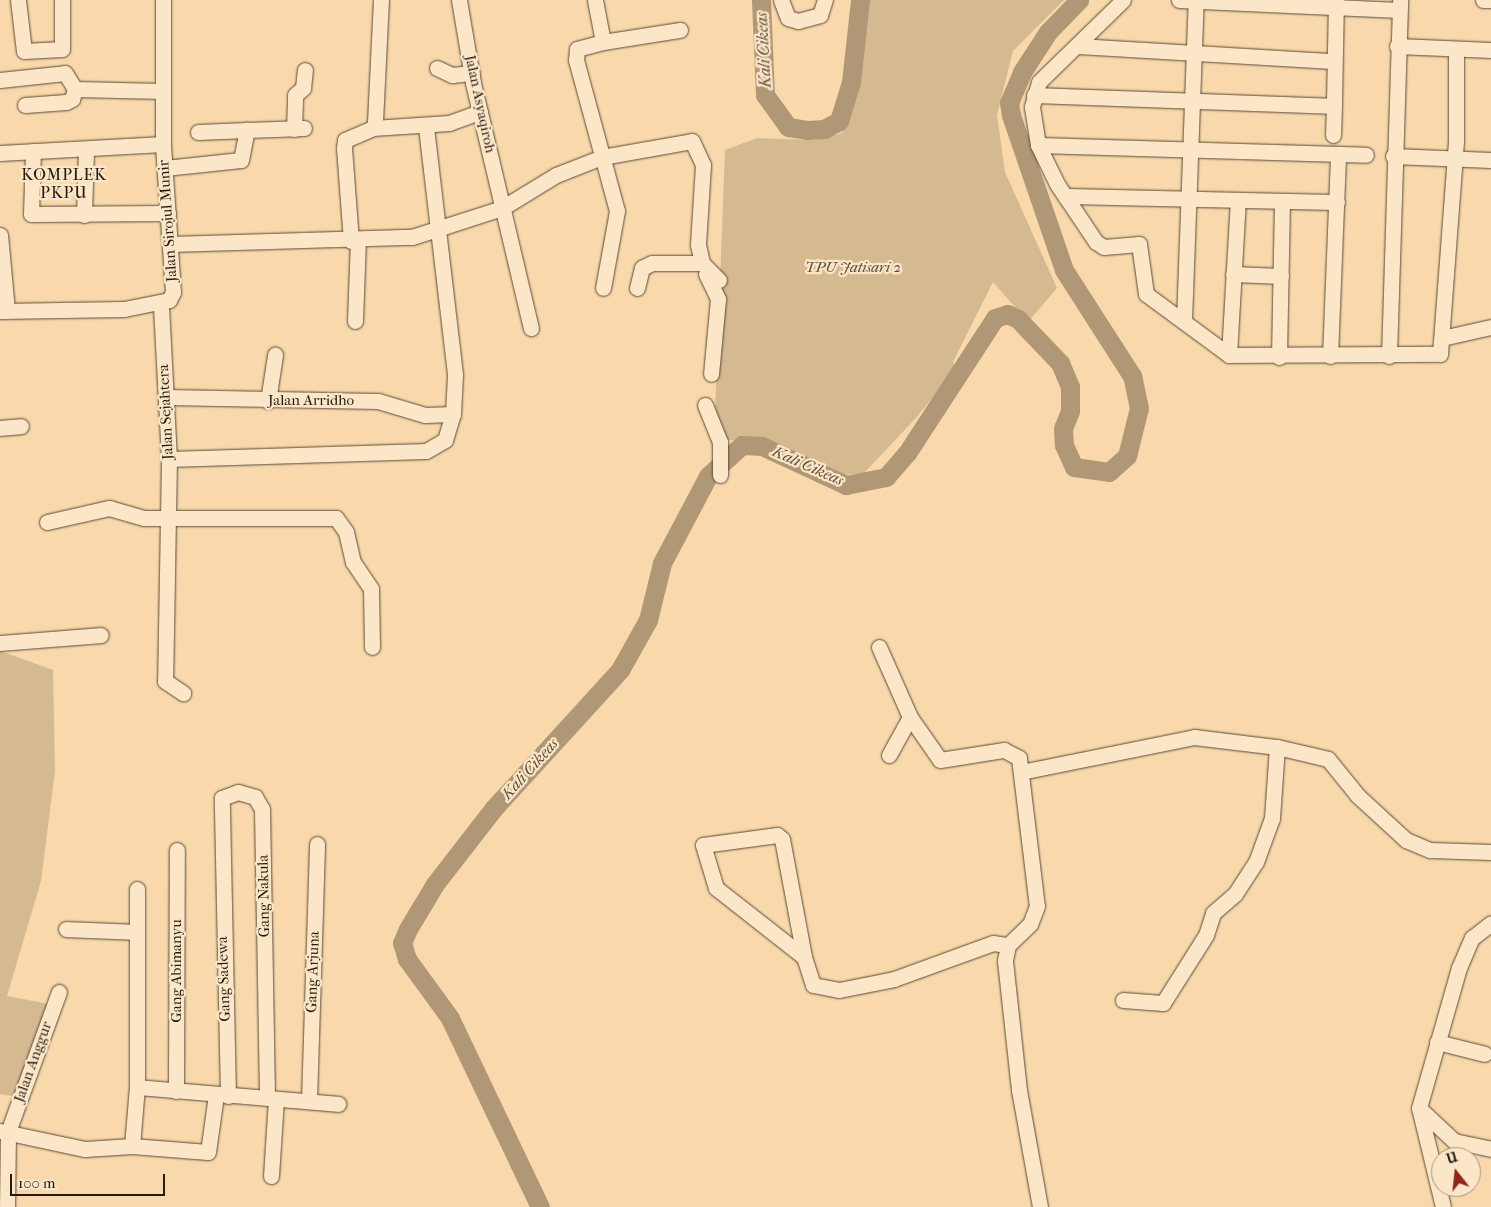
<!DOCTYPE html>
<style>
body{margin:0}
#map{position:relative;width:1491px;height:1207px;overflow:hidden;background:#f9d9ab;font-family:"IM FELL French Canon",serif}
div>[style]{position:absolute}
.green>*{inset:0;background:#d5b991}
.river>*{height:19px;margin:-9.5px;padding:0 9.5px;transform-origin:9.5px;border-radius:9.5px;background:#b09876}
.roads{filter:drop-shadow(0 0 1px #584a37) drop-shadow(0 0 1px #584a37)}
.minor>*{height:15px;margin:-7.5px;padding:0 7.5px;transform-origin:7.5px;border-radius:7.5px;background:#fbe6c8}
span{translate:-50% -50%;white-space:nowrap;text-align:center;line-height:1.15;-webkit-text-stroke:4.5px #fbe6c8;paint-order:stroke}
.street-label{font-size:15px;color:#231b10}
.park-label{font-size:15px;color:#584a37;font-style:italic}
.water-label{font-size:16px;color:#5b4d39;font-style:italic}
.neighbourhood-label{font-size:16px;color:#231b10;letter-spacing:1px}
.north{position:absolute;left:1431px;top:1147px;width:50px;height:50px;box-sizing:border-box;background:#fbe6c8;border:1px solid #a5957e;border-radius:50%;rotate:344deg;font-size:14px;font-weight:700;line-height:20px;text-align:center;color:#231b10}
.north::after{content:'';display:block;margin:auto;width:18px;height:22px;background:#8f2418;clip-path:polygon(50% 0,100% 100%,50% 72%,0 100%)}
.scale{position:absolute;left:10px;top:1174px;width:155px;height:22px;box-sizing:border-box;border:2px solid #231b10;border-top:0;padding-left:6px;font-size:15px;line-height:18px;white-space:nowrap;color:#231b10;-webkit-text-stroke:4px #fbe6c8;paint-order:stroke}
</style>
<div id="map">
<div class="green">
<i style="clip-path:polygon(870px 0,1064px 0,1013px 51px,997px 115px,1005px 172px,1057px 288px,1028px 322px,993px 282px,953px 362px,955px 370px,916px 418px,863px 474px,837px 475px,768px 440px,714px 440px,725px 150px,757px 138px,815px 140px,842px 133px)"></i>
<i style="clip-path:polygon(0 651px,53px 670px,55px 771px,41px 881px,7px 996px,49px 1004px,29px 1099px,0 1094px)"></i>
</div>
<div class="river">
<i style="left:761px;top:0;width:95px;rotate:87.6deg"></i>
<i style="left:765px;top:95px;width:39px;rotate:54deg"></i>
<i style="left:788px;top:127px;width:19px;rotate:9deg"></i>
<i style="left:807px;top:130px;width:17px;rotate:-3deg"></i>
<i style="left:824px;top:129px;width:17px;rotate:-28deg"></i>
<i style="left:839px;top:121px;width:41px;rotate:-72.9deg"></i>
<i style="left:851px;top:82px;width:82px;rotate:-83.7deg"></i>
<i style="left:540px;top:1207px;width:209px;rotate:-115.5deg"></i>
<i style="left:450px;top:1018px;width:73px;rotate:-126.1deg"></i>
<i style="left:407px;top:959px;width:17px;rotate:-107deg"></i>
<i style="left:402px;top:943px;width:15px;rotate:-67deg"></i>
<i style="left:408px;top:929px;width:52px;rotate:-59deg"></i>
<i style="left:435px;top:884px;width:96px;rotate:-52.2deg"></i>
<i style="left:494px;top:808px;width:187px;rotate:-47.6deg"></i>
<i style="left:620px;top:670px;width:57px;rotate:-60.8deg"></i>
<i style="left:648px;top:620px;width:59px;rotate:-76.2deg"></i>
<i style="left:662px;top:563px;width:98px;rotate:-62.1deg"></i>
<i style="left:708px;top:476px;width:46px;rotate:-42.4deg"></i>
<i style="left:742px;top:445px;width:20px;rotate:3deg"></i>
<i style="left:762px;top:446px;width:93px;rotate:24.9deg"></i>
<i style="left:846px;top:485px;width:41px;rotate:-11.3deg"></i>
<i style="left:886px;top:477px;width:32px;rotate:-49deg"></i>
<i style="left:907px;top:453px;width:161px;rotate:-56.9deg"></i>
<i style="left:995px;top:318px;width:13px;rotate:-18deg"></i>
<i style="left:1007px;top:314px;width:12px;rotate:24deg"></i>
<i style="left:1018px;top:319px;width:61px;rotate:46.3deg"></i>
<i style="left:1060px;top:363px;width:26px;rotate:67deg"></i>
<i style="left:1070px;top:387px;width:24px;rotate:90deg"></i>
<i style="left:1070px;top:411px;width:18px;rotate:112deg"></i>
<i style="left:1063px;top:428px;width:17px;rotate:87deg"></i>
<i style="left:1064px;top:445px;width:24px;rotate:66deg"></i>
<i style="left:1074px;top:467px;width:35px;rotate:8deg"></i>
<i style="left:1109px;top:472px;width:24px;rotate:-42deg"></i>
<i style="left:1127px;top:456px;width:49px;rotate:-76deg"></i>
<i style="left:1139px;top:408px;width:33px;rotate:-102deg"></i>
<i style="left:1132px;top:376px;width:126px;rotate:-122.7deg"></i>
<i style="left:1064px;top:270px;width:164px;rotate:-108.9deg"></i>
<i style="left:1011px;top:115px;width:12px;rotate:-99deg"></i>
<i style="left:1009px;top:103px;width:34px;rotate:-67deg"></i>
<i style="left:1022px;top:72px;width:48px;rotate:-57deg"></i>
<i style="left:1048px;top:32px;width:45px;rotate:-45.9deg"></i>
</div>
<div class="roads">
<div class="minor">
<i style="left:18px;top:0;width:51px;rotate:83.3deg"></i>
<i style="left:24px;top:51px;width:38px;rotate:-3deg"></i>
<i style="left:62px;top:49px;width:49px;rotate:-90deg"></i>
<i style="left:459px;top:0;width:84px;rotate:80.4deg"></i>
<i style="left:473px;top:83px;width:252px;rotate:76.7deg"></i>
<i style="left:595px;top:0;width:43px;rotate:79.2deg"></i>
<i style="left:603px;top:42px;width:27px;rotate:165deg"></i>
<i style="left:577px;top:49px;width:11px;rotate:95deg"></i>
<i style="left:576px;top:60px;width:156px;rotate:74.8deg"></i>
<i style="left:617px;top:211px;width:78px;rotate:100.3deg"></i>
<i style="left:781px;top:0;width:19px;rotate:69deg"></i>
<i style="left:788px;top:18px;width:10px;rotate:17deg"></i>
<i style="left:798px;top:21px;width:23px;rotate:-15deg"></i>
<i style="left:820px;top:15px;width:16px;rotate:-72deg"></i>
<i style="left:1123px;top:0;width:117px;rotate:135.7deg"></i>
<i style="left:1039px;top:82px;width:26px;rotate:106deg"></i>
<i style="left:1032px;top:107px;width:38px;rotate:81deg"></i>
<i style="left:1038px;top:145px;width:43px;rotate:64deg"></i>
<i style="left:1057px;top:184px;width:70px;rotate:56.1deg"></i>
<i style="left:1096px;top:242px;width:9px;rotate:32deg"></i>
<i style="left:1104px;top:247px;width:35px;rotate:-5deg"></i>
<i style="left:1139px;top:244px;width:50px;rotate:82deg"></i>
<i style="left:1146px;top:294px;width:103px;rotate:36.3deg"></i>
<i style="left:1229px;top:355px;width:211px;rotate:-0.3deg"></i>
<i style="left:1440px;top:354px;width:214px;rotate:-85.7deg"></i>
<i style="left:1456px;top:141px;width:92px;rotate:-90deg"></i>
<i style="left:1179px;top:0;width:220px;rotate:2.6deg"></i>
<i style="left:1483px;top:0;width:8px"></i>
<i style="left:603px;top:42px;width:78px;rotate:-8.9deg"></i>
<i style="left:1078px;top:46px;width:255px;rotate:3.4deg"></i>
<i style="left:1397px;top:46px;width:94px;rotate:2.4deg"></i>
<i style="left:437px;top:68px;width:17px;rotate:25deg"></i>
<i style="left:452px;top:75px;width:20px;rotate:-6deg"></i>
<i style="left:0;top:80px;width:65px;rotate:-6.1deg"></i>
<i style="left:65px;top:73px;width:19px;rotate:58deg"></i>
<i style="left:75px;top:89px;width:88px;rotate:1.3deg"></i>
<i style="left:1034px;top:95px;width:296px;rotate:2.1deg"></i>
<i style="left:1330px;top:106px;width:5px;rotate:-37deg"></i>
<i style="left:1334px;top:103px;width:103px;rotate:-88.9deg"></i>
<i style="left:25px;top:105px;width:41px;rotate:-4.2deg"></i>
<i style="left:66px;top:102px;width:7px;rotate:-27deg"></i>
<i style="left:72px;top:99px;width:10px;rotate:-73deg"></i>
<i style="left:373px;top:128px;width:76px;rotate:-3.8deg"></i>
<i style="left:449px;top:123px;width:33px;rotate:-20deg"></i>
<i style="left:294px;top:129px;width:34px;rotate:-88deg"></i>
<i style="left:295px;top:95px;width:11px;rotate:-41deg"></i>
<i style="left:303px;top:88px;width:18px;rotate:-84deg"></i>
<i style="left:198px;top:132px;width:49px;rotate:-2.3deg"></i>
<i style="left:1333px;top:135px;width:32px;rotate:-88deg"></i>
<i style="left:1038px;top:145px;width:328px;rotate:1.7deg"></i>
<i style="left:33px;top:151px;width:63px;rotate:91.8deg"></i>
<i style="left:31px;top:214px;width:137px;rotate:-0.4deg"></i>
<i style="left:0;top:153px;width:163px;rotate:-3.2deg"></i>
<i style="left:1393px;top:156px;width:98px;rotate:2.3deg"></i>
<i style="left:165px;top:168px;width:76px;rotate:-6deg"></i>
<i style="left:241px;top:160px;width:31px;rotate:-79deg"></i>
<i style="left:247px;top:130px;width:57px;rotate:-2deg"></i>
<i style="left:1065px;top:196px;width:272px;rotate:1.3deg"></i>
<i style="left:84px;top:215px;width:64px;rotate:-88.2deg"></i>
<i style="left:0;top:235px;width:76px;rotate:84.7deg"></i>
<i style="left:351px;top:241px;width:93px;rotate:-94.3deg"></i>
<i style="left:344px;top:148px;width:8px;rotate:-83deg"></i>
<i style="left:345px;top:140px;width:30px;rotate:-23deg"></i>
<i style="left:373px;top:128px;width:6px;rotate:-72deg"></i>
<i style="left:375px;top:122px;width:122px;rotate:-87.2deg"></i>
<i style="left:170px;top:244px;width:242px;rotate:-1.7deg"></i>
<i style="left:412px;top:237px;width:95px;rotate:-17.9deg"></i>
<i style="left:502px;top:208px;width:63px;rotate:-31.4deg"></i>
<i style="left:556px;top:175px;width:49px;rotate:-21.4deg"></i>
<i style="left:602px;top:157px;width:91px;rotate:-10.1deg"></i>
<i style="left:692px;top:141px;width:26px;rotate:65deg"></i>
<i style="left:703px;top:165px;width:80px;rotate:93.6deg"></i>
<i style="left:698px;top:245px;width:18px;rotate:77deg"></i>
<i style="left:702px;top:263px;width:24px;rotate:45deg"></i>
<i style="left:706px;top:274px;width:28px;rotate:64deg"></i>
<i style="left:718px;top:299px;width:75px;rotate:95.3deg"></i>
<i style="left:1233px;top:274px;width:48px;rotate:2.4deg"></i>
<i style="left:637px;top:288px;width:21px;rotate:-76deg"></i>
<i style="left:642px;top:268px;width:11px;rotate:-27deg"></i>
<i style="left:652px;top:263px;width:50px"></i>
<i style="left:161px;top:306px;width:153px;rotate:87deg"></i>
<i style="left:169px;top:459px;width:222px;rotate:91deg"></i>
<i style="left:165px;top:681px;width:22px;rotate:34deg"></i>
<i style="left:0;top:311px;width:124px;rotate:-0.9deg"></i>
<i style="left:124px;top:309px;width:46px;rotate:-11.3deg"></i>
<i style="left:169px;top:300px;width:9px;rotate:-63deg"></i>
<i style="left:173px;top:292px;width:148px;rotate:-93.9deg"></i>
<i style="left:163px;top:144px;width:144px;rotate:-90deg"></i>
<i style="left:355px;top:321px;width:80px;rotate:-87.9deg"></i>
<i style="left:1184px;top:321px;width:320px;rotate:-87.9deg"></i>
<i style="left:1442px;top:338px;width:50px;rotate:-12.7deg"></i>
<i style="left:1229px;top:355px;width:155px;rotate:-86.7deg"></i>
<i style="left:1330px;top:356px;width:202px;rotate:-87.7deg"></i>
<i style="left:1389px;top:356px;width:356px;rotate:-88.2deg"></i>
<i style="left:1279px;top:357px;width:156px;rotate:-88.9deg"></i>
<i style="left:166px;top:397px;width:212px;rotate:1.1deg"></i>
<i style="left:378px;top:401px;width:49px;rotate:16.6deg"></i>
<i style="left:425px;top:415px;width:28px;rotate:-2deg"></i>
<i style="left:268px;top:401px;width:47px;rotate:-81.3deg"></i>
<i style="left:705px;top:405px;width:40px;rotate:68deg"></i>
<i style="left:720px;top:442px;width:33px;rotate:90deg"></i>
<i style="left:0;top:428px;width:21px;rotate:-5deg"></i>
<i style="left:169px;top:459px;width:257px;rotate:-1.8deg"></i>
<i style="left:426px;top:451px;width:22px;rotate:-30deg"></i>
<i style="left:445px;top:440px;width:27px;rotate:-73deg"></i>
<i style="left:453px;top:414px;width:40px;rotate:-87.1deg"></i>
<i style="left:455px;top:374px;width:250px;rotate:-96.7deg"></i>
<i style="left:47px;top:522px;width:64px;rotate:-12.7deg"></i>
<i style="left:109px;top:508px;width:37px;rotate:16deg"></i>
<i style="left:145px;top:518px;width:191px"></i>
<i style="left:336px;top:518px;width:17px;rotate:54deg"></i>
<i style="left:346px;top:532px;width:31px;rotate:77deg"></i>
<i style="left:353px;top:562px;width:32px;rotate:56deg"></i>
<i style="left:371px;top:589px;width:58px;rotate:89deg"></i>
<i style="left:0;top:643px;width:101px;rotate:-4.5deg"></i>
<i style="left:879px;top:647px;width:77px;rotate:66.1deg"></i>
<i style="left:910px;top:717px;width:52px;rotate:55.1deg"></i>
<i style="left:940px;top:760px;width:65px;rotate:-8.9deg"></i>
<i style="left:1004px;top:750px;width:17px;rotate:28deg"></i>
<i style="left:1019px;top:758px;width:149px;rotate:83.1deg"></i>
<i style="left:1037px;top:906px;width:19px;rotate:111deg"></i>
<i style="left:1030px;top:924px;width:30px;rotate:136deg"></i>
<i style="left:1008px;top:945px;width:16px;rotate:101deg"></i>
<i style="left:1005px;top:961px;width:130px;rotate:83.8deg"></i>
<i style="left:1019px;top:1090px;width:119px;rotate:79.8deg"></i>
<i style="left:889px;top:755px;width:43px;rotate:-61.1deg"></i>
<i style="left:1021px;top:772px;width:177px;rotate:-11.4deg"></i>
<i style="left:1194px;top:737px;width:84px;rotate:6.9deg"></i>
<i style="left:1277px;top:747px;width:52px;rotate:13.2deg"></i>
<i style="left:1328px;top:759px;width:48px;rotate:51deg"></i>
<i style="left:1358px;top:796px;width:65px;rotate:42.5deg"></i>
<i style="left:1406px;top:840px;width:26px;rotate:23deg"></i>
<i style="left:1430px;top:850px;width:61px;rotate:1.9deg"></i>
<i style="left:66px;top:929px;width:71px;rotate:2.4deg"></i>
<i style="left:804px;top:957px;width:112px;rotate:-141.9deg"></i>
<i style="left:716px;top:888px;width:45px;rotate:-106.8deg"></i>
<i style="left:703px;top:845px;width:75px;rotate:-7.7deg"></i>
<i style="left:777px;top:835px;width:6px;rotate:39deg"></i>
<i style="left:782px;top:839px;width:120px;rotate:79.4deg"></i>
<i style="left:804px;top:957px;width:29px;rotate:72deg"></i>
<i style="left:813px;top:985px;width:26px;rotate:11deg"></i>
<i style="left:839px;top:990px;width:56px;rotate:-11.3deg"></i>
<i style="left:894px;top:979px;width:105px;rotate:-20deg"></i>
<i style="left:993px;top:943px;width:15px;rotate:8deg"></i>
<i style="left:1123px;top:1000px;width:40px;rotate:4.3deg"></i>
<i style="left:1163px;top:1003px;width:80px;rotate:-57.7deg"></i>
<i style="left:1206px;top:935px;width:23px;rotate:-72deg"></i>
<i style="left:1213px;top:913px;width:29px;rotate:-41deg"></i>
<i style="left:1235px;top:894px;width:38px;rotate:-57deg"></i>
<i style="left:1256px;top:862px;width:47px;rotate:-70deg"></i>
<i style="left:1272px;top:818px;width:71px;rotate:-86deg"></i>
<i style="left:1437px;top:1042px;width:49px;rotate:14deg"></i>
<i style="left:137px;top:1087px;width:202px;rotate:4.8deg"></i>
<i style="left:176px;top:1091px;width:241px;rotate:-89.8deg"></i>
<i style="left:228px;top:1096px;width:298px;rotate:-91.2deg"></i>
<i style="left:222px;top:798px;width:17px;rotate:-21deg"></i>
<i style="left:238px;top:792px;width:18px;rotate:16deg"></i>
<i style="left:255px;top:797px;width:14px;rotate:60deg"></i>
<i style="left:262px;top:809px;width:289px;rotate:89deg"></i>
<i style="left:309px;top:1101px;width:257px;rotate:-88.2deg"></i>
<i style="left:1421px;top:1110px;width:45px;rotate:43.2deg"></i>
<i style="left:1454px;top:1141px;width:38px;rotate:12deg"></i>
<i style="left:0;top:1131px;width:87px;rotate:12deg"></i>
<i style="left:85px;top:1149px;width:47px;rotate:-3.7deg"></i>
<i style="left:132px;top:1146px;width:76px;rotate:4.5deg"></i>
<i style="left:208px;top:1152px;width:58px;rotate:-82deg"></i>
<i style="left:132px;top:1146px;width:59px;rotate:-85.2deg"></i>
<i style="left:137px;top:1087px;width:198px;rotate:-90deg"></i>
<i style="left:271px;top:1176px;width:77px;rotate:-86.3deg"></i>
<i style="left:7px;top:1207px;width:75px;rotate:-89.2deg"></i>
<i style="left:8px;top:1132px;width:149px;rotate:-70deg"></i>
<i style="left:1443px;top:1207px;width:102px;rotate:-103.6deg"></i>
<i style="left:1419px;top:1108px;width:146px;rotate:-74.1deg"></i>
<i style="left:1459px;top:968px;width:33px;rotate:-67deg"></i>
<i style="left:1472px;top:938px;width:24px;rotate:-38deg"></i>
</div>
</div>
<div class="street-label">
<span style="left:480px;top:104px;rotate:78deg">Jalan Asyaqiroh</span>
<span style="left:168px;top:221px;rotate:-94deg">Jalan Sirojul Munir</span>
<span style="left:311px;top:401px">Jalan Arridho</span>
<span style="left:166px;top:412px;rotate:-93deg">Jalan Sejahtera</span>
<span style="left:264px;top:896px;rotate:-91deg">Gang Nakula</span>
<span style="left:177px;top:971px;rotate:-90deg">Gang Abimanyu</span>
<span style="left:313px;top:972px;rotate:-88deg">Gang Arjuna</span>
<span style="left:224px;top:979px;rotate:-92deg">Gang Sadewa</span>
<span style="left:33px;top:1062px;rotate:-70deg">Jalan Anggur</span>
</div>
<div class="park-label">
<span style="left:853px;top:268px">TPU Jatisari 2</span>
</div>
<div class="water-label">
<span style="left:764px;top:50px;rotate:-93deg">Kali Cikeas</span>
<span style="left:808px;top:466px;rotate:24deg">Kali Cikeas</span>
<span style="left:530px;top:769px;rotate:-48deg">Kali Cikeas</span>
</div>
<div class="neighbourhood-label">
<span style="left:64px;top:184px">KOMPLEK<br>PKPU</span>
</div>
<div class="north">U</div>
<div class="scale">100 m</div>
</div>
